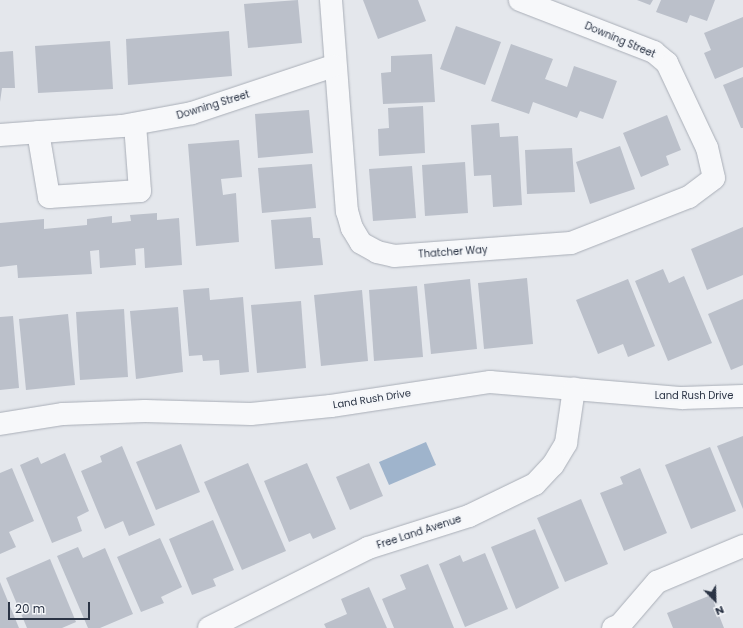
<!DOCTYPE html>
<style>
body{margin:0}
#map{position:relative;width:743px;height:628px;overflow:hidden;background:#e4e7ec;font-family:Poppins,sans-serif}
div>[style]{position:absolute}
.water>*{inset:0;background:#9fb4cc}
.building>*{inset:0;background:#bbc0ca}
.roads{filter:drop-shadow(0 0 1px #a9aeb7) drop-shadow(0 0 1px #a9aeb7)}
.minor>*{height:22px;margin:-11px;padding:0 11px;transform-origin:11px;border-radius:11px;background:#f7f8fa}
span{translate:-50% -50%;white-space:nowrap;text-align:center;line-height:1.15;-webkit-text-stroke:4px #f4f6f9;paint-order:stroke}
.street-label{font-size:10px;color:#2b3445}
.north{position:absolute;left:695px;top:580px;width:40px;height:40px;-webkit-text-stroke:3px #f4f6f9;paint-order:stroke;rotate:157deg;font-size:11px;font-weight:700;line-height:16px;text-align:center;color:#2b3445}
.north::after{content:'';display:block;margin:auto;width:14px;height:18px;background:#2b3445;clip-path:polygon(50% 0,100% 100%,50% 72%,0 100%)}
.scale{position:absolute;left:8px;top:602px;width:82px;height:18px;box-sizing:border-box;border:2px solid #2b3445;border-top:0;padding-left:5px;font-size:12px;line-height:14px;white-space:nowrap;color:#2b3445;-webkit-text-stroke:3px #f4f6f9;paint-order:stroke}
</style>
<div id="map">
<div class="water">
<i style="clip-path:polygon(426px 442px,436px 465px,389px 485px,379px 462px)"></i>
</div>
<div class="building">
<i style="clip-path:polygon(298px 0,302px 43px,248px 48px,244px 4px)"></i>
<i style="clip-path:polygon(363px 0,418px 0,426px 21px,378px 39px)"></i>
<i style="clip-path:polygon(637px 0,653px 0,650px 5px)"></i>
<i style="clip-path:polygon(661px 0,715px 0,707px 21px,690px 15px,687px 23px,656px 12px)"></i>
<i style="clip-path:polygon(743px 17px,743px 67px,715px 79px,704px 53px,711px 50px,704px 33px)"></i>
<i style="clip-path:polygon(456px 26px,501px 42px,485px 85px,440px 69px)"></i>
<i style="clip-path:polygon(229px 31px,232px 76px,128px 85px,126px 39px)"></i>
<i style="clip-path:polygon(110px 41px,113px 89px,38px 93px,35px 46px)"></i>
<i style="clip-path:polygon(511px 44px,553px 59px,545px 79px,567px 87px,574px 66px,617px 81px,603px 119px,580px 111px,577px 118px,533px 102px,529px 114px,491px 101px)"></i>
<i style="clip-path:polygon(13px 51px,15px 88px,2px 88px,0 102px,0 52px)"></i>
<i style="clip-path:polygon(432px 54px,435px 102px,383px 104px,381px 73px,391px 72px,391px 56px)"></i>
<i style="clip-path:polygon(743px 77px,743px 128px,741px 128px,723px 85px)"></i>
<i style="clip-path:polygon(423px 106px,425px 153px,379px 156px,378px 129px,389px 128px,388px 108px)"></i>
<i style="clip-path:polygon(309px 110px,313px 153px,258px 158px,255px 114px)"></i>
<i style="clip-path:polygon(667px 115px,681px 150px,666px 156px,669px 165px,641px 177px,623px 133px)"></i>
<i style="clip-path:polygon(499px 123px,500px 137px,518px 136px,522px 205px,493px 207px,491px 175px,474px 176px,471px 125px)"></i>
<i style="clip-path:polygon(239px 140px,242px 177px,221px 179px,223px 195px,236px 193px,239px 242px,196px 246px,188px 144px)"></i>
<i style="clip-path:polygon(620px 146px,635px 189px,590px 204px,576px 162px)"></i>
<i style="clip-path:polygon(572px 148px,575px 192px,527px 194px,525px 150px)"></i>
<i style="clip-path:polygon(465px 162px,468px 213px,425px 216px,422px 165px)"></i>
<i style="clip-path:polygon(312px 164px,316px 208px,262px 213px,258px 168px)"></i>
<i style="clip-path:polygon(412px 166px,416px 218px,373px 221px,369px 169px)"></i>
<i style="clip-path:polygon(157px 213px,157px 220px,179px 218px,182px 265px,145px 268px,144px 248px,135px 249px,136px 265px,100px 268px,99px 250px,90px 251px,92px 274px,18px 278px,17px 265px,0 267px,0 223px,44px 219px,44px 229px,87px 225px,87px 219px,112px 216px,112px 223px,131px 221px,130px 215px)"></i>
<i style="clip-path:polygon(311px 217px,313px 238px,320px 238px,323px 265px,275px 269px,271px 220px)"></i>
<i style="clip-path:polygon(743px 227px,743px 275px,707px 290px,691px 249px)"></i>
<i style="clip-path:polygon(663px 269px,669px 283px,684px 276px,712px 343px,668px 361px,635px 281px)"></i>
<i style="clip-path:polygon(527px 278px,533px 344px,484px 349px,478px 283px)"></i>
<i style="clip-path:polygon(470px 279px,477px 349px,431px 354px,424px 284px)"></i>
<i style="clip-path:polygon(628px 279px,655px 346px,628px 357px,623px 344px,598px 354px,576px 300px)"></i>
<i style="clip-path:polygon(417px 286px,423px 357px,374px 361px,369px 290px)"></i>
<i style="clip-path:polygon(209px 288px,210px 300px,243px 297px,249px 372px,220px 375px,219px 360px,203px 361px,202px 355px,189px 356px,183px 290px)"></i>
<i style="clip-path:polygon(362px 290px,368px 361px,321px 366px,314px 295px)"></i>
<i style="clip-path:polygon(743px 299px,743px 365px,731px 370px,708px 314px)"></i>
<i style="clip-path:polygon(301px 301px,306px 368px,257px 373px,251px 305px)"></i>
<i style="clip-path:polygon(178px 307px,183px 372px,136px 379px,130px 311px)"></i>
<i style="clip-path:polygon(124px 309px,128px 377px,80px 380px,76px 312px)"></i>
<i style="clip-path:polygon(68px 314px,75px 385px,26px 390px,19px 319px)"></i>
<i style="clip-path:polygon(13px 316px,19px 388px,0 390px,0 317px)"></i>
<i style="clip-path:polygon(743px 436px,743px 509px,717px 446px)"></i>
<i style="clip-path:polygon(181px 444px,200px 492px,156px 510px,136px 462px)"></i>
<i style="clip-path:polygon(122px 446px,155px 525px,129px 536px,123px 521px,105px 529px,81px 471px,102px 462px,100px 456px)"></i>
<i style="clip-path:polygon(710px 447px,736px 511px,691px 529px,665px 465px)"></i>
<i style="clip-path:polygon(65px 453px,89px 511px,77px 517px,82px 531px,52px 543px,20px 465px,38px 457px,41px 464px)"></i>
<i style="clip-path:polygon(248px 463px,286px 551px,242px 570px,204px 482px)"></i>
<i style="clip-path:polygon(307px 463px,336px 529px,313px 539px,310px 533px,289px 542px,264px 481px)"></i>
<i style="clip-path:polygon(369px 463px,383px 496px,350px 510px,336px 477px)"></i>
<i style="clip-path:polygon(12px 468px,34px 521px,9px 532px,16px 547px,0 554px,0 473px)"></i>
<i style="clip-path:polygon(640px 468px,667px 533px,624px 551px,600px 493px,623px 484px,620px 477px)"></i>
<i style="clip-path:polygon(581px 499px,608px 564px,565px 582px,537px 518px)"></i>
<i style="clip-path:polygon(213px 520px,234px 570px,213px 579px,216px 586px,192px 595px,169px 539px)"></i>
<i style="clip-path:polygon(535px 529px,559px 588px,516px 609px,491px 547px)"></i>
<i style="clip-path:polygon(160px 538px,182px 587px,161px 597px,164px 603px,141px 612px,117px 557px)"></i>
<i style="clip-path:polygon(78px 547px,83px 558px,105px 548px,133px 614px,100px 628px,88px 628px,57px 556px)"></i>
<i style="clip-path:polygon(485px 553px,508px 609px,465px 627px,439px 564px,460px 555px,463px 562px)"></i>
<i style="clip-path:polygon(50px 559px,76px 622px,62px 628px,27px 628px,6px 578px)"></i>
<i style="clip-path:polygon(428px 564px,454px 628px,394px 628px,382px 599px,406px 589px,400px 575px)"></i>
<i style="clip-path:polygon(0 582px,19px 628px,0 628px)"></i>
<i style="clip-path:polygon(369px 587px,387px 628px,326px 628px,324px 624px,347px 614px,341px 599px)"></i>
<i style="clip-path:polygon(711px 595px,724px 628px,673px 628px,667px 613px)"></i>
</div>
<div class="roads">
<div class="minor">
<i style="left:331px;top:0;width:212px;rotate:85.7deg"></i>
<i style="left:347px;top:211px;width:18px;rotate:74deg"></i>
<i style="left:352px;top:228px;width:17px;rotate:59deg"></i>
<i style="left:361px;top:243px;width:18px;rotate:29deg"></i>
<i style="left:377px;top:252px;width:17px;rotate:13deg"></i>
<i style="left:394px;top:256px;width:177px;rotate:-4.2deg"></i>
<i style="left:571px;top:243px;width:127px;rotate:-21.3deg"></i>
<i style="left:689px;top:197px;width:31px;rotate:-37deg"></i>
<i style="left:714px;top:178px;width:31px;rotate:-103deg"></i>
<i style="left:707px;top:148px;width:94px;rotate:-115.2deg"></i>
<i style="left:667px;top:63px;width:17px;rotate:-140deg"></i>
<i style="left:654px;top:52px;width:144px;rotate:-158.8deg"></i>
<i style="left:38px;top:132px;width:66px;rotate:80.4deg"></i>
<i style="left:49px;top:197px;width:91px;rotate:-3.8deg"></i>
<i style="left:140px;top:191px;width:67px;rotate:-94.3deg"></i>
<i style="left:0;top:135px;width:122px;rotate:-4.2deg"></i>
<i style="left:122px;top:126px;width:71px;rotate:-10.5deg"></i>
<i style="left:192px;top:113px;width:149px;rotate:-18.4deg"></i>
<i style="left:0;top:424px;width:64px;rotate:-9deg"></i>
<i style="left:63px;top:414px;width:82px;rotate:-2.1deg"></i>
<i style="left:145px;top:411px;width:106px;rotate:1.6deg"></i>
<i style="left:251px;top:414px;width:80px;rotate:-5.7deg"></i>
<i style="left:331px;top:406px;width:161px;rotate:-8.6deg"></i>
<i style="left:490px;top:382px;width:193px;rotate:4.8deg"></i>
<i style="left:682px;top:398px;width:61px;rotate:-1.9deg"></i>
<i style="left:209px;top:628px;width:178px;rotate:-26.7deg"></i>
<i style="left:368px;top:548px;width:106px;rotate:-17.6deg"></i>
<i style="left:469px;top:516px;width:73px;rotate:-25.9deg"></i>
<i style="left:535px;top:484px;width:26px;rotate:-47deg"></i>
<i style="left:553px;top:465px;width:26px;rotate:-59deg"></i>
<i style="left:566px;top:443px;width:55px;rotate:-81.6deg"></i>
<i style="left:613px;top:628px;width:8px;rotate:-23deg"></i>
<i style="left:620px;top:625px;width:57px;rotate:-49.3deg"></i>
<i style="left:657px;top:582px;width:93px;rotate:-22.7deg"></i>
</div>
</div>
<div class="street-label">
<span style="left:620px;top:40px;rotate:23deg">Downing Street</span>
<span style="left:213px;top:105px;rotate:-17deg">Downing Street</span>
<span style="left:453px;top:252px;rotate:-4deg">Thatcher Way</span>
<span style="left:694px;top:396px">Land Rush Drive</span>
<span style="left:372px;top:399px;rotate:-9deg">Land Rush Drive</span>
<span style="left:419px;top:532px;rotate:-18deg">Free Land Avenue</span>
</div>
<div class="north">N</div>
<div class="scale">20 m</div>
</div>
